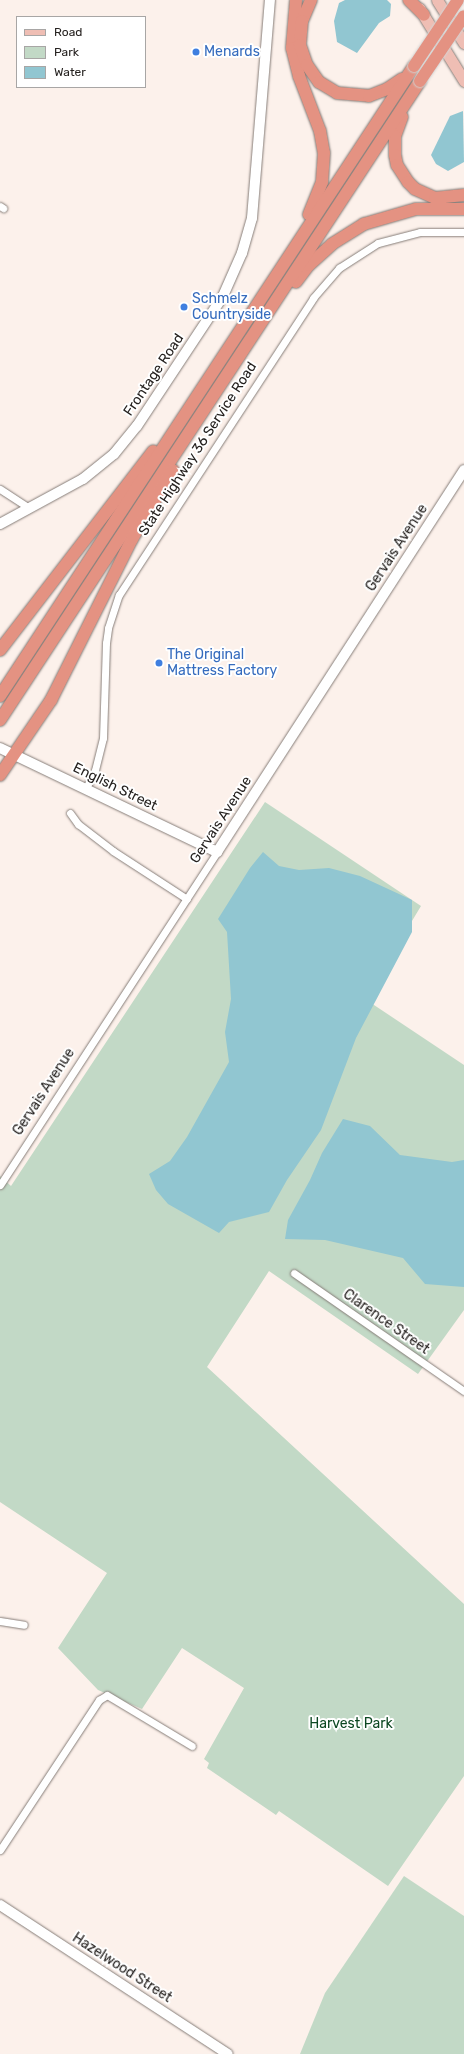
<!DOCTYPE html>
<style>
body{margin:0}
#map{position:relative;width:464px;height:2054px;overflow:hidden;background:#fcf1eb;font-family:Rubik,sans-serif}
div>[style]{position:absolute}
.green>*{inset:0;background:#c2d9c6}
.water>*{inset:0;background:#91c6d1}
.roads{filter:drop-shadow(0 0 1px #867d78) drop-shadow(0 0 1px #867d78)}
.street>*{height:7px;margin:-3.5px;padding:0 3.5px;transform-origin:3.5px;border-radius:3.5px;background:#fff}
.secondary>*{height:10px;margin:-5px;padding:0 5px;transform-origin:5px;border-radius:5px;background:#fff}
.primary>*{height:11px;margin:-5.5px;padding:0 5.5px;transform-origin:5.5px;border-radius:5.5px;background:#efbeb4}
.highway>*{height:12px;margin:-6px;padding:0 6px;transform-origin:6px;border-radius:6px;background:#e49282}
.bridges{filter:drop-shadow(0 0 1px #d3d3d2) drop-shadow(0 0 1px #d3d3d2)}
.highway-bridge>*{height:12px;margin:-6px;padding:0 6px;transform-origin:6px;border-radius:6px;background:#e49282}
.dots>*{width:11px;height:11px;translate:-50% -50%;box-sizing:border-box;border:2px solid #fff;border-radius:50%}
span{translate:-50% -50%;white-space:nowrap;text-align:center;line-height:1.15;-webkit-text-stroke:4px #fff;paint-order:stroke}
.shop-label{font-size:14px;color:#366cbe}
.left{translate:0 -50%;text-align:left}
.street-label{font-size:14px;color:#25211f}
.park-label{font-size:14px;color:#0d4822}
.legend{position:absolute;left:16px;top:16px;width:130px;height:72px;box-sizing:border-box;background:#fff;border:1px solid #a8a6a5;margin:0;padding:5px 7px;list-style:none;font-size:12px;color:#25211f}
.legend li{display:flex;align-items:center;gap:8px;height:20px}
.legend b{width:20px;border:1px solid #a8a6a5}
</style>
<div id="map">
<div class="green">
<i style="clip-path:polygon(265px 802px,421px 906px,365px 999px,464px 1065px,464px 1310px,418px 1374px,269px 1271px,207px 1367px,464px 1604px,464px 1776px,388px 1886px,279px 1811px,276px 1815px,207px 1768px,209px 1763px,204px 1759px,244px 1688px,182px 1648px,142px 1709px,98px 1690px,58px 1648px,107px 1573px,0 1502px,0 1176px,11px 1186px)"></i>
<i style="clip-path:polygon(404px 1876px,464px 1916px,464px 2054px,300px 2054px,325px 1993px)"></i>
</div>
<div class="water">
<i style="clip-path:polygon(345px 0,387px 0,391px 4px,390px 16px,379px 23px,357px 53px,337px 42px,334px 21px,339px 3px)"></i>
<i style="clip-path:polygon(463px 111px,464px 162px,448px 171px,436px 164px,431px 155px,450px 116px)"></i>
<i style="clip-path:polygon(263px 852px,279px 866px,299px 870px,329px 868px,360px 876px,412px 900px,412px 932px,356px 1038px,321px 1130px,287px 1180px,269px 1212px,229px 1222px,219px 1233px,168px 1204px,156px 1190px,149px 1174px,170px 1161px,187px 1137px,229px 1062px,225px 1032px,231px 999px,227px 932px,218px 919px,250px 868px)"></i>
<i style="clip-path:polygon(343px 1119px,370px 1126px,400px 1155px,452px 1162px,464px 1160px,464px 1287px,425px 1284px,403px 1258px,325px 1240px,285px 1239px,288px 1220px,310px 1180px,322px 1153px)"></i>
</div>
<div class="roads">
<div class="street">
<i style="left:0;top:206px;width:4px;rotate:34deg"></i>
<i style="left:0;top:489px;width:35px;rotate:33deg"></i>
<i style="left:86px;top:788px;width:20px;rotate:-63deg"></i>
<i style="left:95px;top:770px;width:33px;rotate:-76deg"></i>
<i style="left:103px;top:738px;width:95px;rotate:-88.2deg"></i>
<i style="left:106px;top:643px;width:15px;rotate:-82deg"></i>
<i style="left:108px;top:628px;width:35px;rotate:-72deg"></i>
<i style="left:119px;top:595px;width:355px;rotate:-56.8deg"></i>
<i style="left:313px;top:298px;width:40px;rotate:-49deg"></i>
<i style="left:339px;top:268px;width:46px;rotate:-32.7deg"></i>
<i style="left:378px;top:243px;width:43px;rotate:-14.7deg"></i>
<i style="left:420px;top:232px;width:44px"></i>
<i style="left:70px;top:813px;width:14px;rotate:54deg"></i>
<i style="left:78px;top:824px;width:44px;rotate:37.6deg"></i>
<i style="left:113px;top:851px;width:88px;rotate:33deg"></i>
<i style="left:0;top:1185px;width:397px;rotate:-56.9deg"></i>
<i style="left:294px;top:1273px;width:207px;rotate:34.8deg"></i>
<i style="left:0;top:1621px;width:24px;rotate:9deg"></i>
<i style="left:0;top:1850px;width:180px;rotate:-56.6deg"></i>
<i style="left:99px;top:1700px;width:9px;rotate:-32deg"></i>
<i style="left:107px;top:1695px;width:99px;rotate:31deg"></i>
</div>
<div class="secondary">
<i style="left:0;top:524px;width:94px;rotate:-28.5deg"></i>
<i style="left:83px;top:479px;width:40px;rotate:-39deg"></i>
<i style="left:114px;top:454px;width:36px;rotate:-51deg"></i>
<i style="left:137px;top:426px;width:156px;rotate:-56.5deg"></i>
<i style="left:223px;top:296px;width:47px;rotate:-66.2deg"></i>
<i style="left:242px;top:253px;width:36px;rotate:-74deg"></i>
<i style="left:252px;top:218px;width:219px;rotate:-85.3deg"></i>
<i style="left:0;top:748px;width:241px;rotate:25.6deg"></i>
<i style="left:217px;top:852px;width:455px;rotate:-57.1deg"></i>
<i style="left:0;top:1905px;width:272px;rotate:33.2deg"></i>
</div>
<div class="primary">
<i style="left:437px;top:0;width:51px;rotate:57.9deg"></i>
<i style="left:419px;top:8px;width:86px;rotate:58.3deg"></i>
</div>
<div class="highway">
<i style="left:296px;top:0;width:48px;rotate:94.8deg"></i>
<i style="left:292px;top:48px;width:29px;rotate:76deg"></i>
<i style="left:299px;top:76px;width:59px;rotate:69.1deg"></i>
<i style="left:320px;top:131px;width:22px;rotate:80deg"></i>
<i style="left:324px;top:153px;width:29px;rotate:94deg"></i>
<i style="left:322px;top:182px;width:35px;rotate:112deg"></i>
<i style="left:311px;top:0;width:23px;rotate:113deg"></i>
<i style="left:302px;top:21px;width:24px;rotate:95deg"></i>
<i style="left:300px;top:45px;width:21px;rotate:71deg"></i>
<i style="left:307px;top:65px;width:21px;rotate:55deg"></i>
<i style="left:319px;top:82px;width:21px;rotate:31deg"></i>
<i style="left:337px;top:93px;width:32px;rotate:5deg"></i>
<i style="left:369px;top:96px;width:19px;rotate:-21deg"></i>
<i style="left:387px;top:89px;width:18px;rotate:-34deg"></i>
<i style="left:409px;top:0;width:21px;rotate:45deg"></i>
<i style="left:402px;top:117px;width:20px;rotate:110deg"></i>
<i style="left:395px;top:136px;width:19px;rotate:90deg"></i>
<i style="left:395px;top:155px;width:10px;rotate:79deg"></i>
<i style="left:397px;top:165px;width:20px;rotate:57deg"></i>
<i style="left:408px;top:182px;width:10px;rotate:45deg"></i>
<i style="left:415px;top:189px;width:22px;rotate:24deg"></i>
<i style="left:435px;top:198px;width:29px;rotate:-6deg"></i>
<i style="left:296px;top:282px;width:21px;rotate:-53deg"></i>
<i style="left:309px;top:265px;width:31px;rotate:-42deg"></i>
<i style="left:332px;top:244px;width:38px;rotate:-32deg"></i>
<i style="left:364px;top:224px;width:54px;rotate:-16.1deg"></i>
<i style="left:416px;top:209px;width:48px"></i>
<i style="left:0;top:650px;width:251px;rotate:-52.4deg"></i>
<i style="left:0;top:696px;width:754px;rotate:-56.69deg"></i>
<i style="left:0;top:720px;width:765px;rotate:-56.68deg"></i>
<i style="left:0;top:775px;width:91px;rotate:-55.8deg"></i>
<i style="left:51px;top:700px;width:180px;rotate:-63.3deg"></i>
<i style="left:132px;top:539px;width:80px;rotate:-59.3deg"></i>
</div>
</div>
<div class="bridges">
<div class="highway-bridge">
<i style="left:414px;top:66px;width:79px;rotate:-56.3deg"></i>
<i style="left:420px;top:81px;width:78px;rotate:-55.9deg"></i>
</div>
</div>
<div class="dots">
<i style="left:196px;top:52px;background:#3f7fe0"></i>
<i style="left:184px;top:307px;background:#3f7fe0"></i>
<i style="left:159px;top:663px;background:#3f7fe0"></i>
</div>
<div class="shop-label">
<span class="left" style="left:204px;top:52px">Menards</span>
<span class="left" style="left:192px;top:307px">Schmelz<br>Countryside</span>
<span class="left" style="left:167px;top:663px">The Original<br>Mattress Factory</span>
</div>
<div class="street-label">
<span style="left:154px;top:375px;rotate:-56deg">Frontage Road</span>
<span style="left:198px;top:449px;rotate:-57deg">State Highway 36 Service Road</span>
<span style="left:397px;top:548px;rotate:-57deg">Gervais Avenue</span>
<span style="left:115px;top:787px;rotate:26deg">English Street</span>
<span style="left:221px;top:820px;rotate:-57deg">Gervais Avenue</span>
<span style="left:44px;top:1092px;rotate:-57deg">Gervais Avenue</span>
<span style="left:386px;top:1322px;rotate:35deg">Clarence Street</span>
<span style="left:122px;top:1968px;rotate:33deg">Hazelwood Street</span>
</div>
<div class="park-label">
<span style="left:351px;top:1724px">Harvest Park</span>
</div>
<ul class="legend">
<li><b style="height:5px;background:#efbeb4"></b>Road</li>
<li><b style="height:11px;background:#c2d9c6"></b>Park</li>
<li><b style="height:11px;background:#91c6d1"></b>Water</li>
</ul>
</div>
